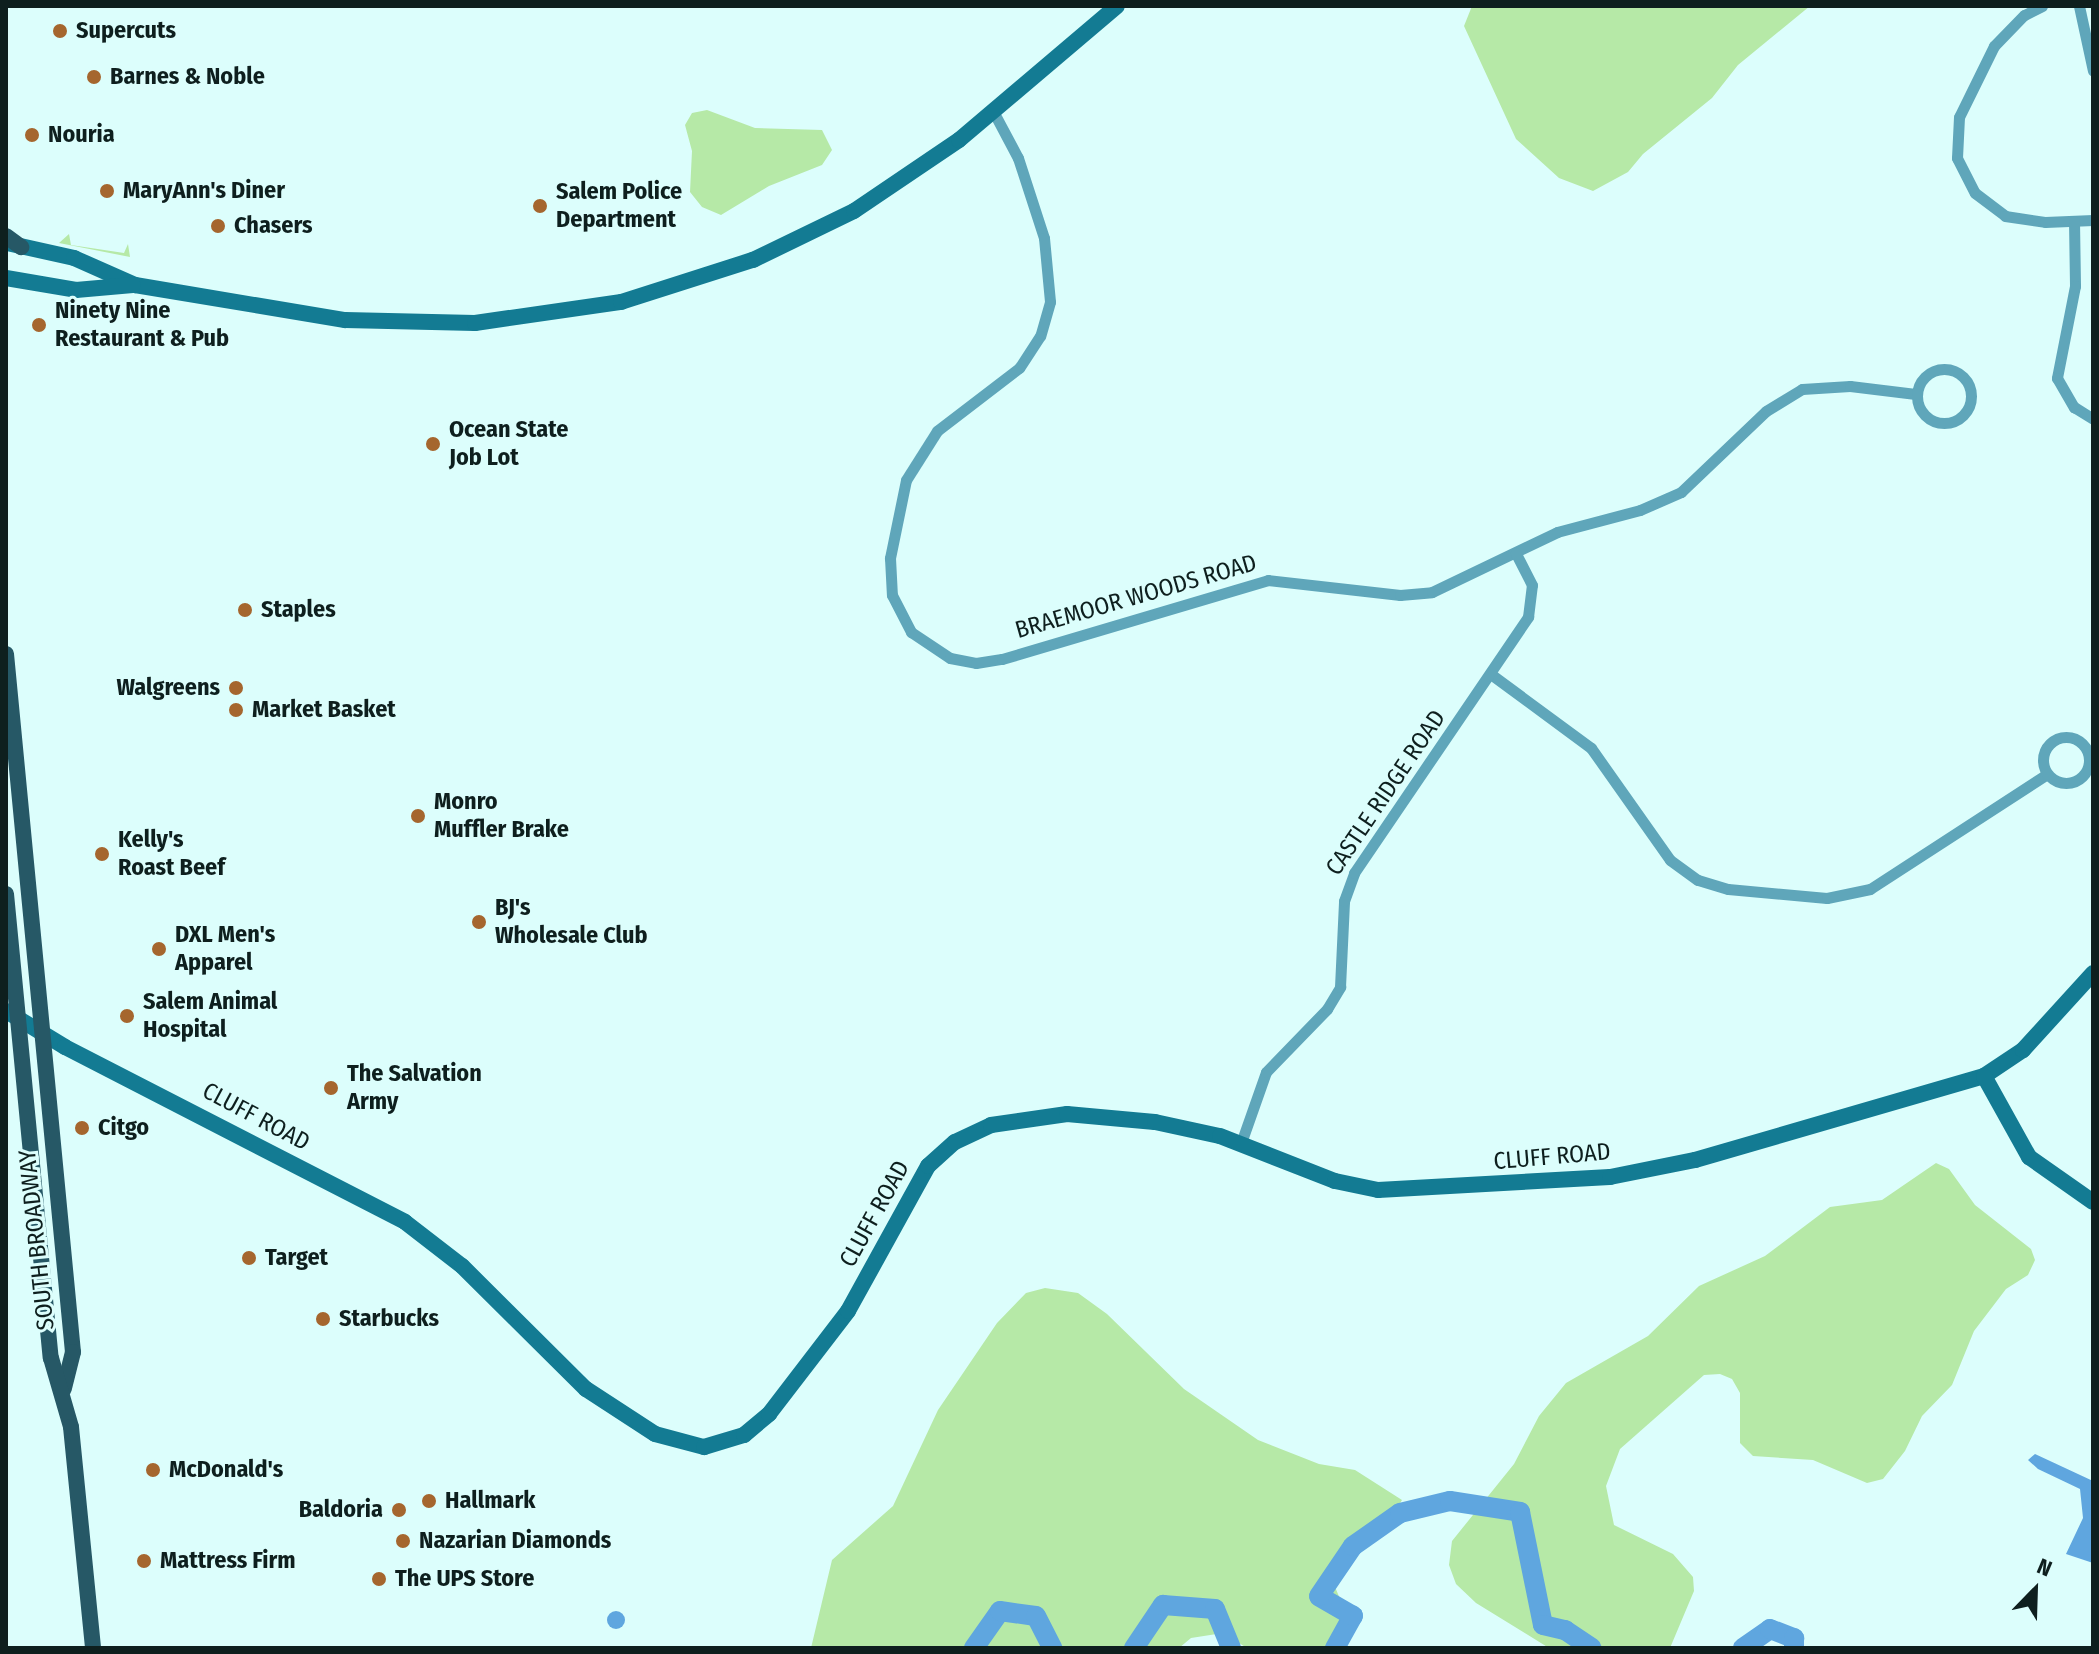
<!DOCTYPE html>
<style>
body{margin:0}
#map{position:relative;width:2099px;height:1654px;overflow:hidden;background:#dcfefc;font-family:"Fira Sans Condensed",sans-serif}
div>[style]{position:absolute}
.green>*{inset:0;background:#b6e9a7}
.water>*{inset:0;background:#5fa6df}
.round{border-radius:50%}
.river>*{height:20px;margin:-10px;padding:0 10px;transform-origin:10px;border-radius:10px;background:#5fa6df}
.street>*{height:11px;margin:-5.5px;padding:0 5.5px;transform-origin:5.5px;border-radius:5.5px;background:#5fa6ba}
.street>.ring{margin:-5.5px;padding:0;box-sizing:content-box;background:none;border:11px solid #5fa6ba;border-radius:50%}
.secondary>*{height:16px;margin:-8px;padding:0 8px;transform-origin:8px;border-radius:8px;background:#137b93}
.primary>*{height:16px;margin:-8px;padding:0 8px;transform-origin:8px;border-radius:8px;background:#265866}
.dots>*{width:22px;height:22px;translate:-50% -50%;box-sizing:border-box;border:4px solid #dcfefc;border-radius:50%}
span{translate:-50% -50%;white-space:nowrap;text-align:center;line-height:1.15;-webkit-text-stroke:6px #dcfefc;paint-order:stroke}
.poi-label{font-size:24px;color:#0e1f1e;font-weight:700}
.left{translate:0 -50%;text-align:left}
.right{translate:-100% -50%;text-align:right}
.street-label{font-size:24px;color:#0e1f1e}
.frame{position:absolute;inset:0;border:8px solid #0e1f1e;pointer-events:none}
.north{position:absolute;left:1995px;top:1550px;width:80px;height:80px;-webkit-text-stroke:6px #dcfefc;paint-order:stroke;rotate:23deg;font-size:22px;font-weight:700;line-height:32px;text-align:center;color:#0e1f1e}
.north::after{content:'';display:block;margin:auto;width:28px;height:36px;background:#0e1f1e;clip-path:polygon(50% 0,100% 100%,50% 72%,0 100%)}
</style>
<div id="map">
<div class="green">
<i style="clip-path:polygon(1472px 6px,1810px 6px,1738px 65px,1712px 98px,1643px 154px,1628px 172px,1593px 191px,1559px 178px,1516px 139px,1464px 26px)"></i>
<i style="clip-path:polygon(707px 110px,755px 128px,822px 130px,832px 150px,822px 165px,769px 186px,721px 215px,702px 207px,690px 192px,692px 151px,685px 125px,692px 113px)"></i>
<i style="clip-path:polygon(69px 234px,71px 245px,124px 253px,128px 244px,130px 257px,59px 243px)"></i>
<i style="clip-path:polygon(1936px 1163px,1949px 1169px,1975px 1205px,2031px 1249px,2035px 1260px,2028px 1275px,2006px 1289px,1974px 1331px,1952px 1385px,1922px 1416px,1905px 1451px,1883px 1479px,1867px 1483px,1813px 1460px,1753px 1456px,1740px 1443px,1740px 1393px,1732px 1379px,1720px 1374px,1704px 1375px,1620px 1449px,1606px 1486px,1614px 1525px,1673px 1554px,1693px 1577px,1694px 1591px,1670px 1648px,1549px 1648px,1476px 1603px,1456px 1584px,1449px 1565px,1452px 1541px,1514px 1464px,1539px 1416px,1566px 1383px,1648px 1336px,1699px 1286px,1765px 1256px,1830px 1207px,1882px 1200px)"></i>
<i style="clip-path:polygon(1045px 1288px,1078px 1293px,1107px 1314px,1184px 1389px,1258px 1440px,1319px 1464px,1355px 1470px,1402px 1500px,1395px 1511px,1346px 1540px,1330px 1575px,1351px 1625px,1346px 1640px,1335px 1648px,1247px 1648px,1223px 1633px,1191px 1638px,1179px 1648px,811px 1648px,832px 1560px,893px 1506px,938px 1410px,997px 1323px,1026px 1293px)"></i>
</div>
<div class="water">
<i style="clip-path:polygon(2035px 1454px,2093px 1481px,2093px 1563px,2066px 1554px,2083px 1518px,2080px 1489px,2038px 1469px,2028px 1460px)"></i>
<i class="round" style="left:607px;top:1611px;width:18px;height:18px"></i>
</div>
<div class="river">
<i style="left:974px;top:1648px;width:45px;rotate:-54.9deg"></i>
<i style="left:1000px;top:1611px;width:36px;rotate:8deg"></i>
<i style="left:1036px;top:1616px;width:36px;rotate:63deg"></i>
<i style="left:1134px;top:1648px;width:52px;rotate:-56deg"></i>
<i style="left:1163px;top:1605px;width:52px;rotate:4.4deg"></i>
<i style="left:1215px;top:1609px;width:42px;rotate:67.7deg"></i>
<i style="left:1335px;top:1648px;width:37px;rotate:-61deg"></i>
<i style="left:1353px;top:1616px;width:39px;rotate:-150deg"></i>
<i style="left:1319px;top:1596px;width:60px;rotate:-55.8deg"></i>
<i style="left:1353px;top:1546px;width:57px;rotate:-35.1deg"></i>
<i style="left:1400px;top:1513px;width:51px;rotate:-13.5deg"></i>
<i style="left:1450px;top:1501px;width:71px;rotate:8.9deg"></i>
<i style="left:1520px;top:1512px;width:115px;rotate:78.5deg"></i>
<i style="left:1543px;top:1625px;width:23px;rotate:13deg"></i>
<i style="left:1565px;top:1630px;width:32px;rotate:34deg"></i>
<i style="left:1743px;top:1648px;width:33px;rotate:-35deg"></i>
<i style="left:1770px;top:1629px;width:26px;rotate:21deg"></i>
<i style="left:1794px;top:1638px;width:10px;rotate:90deg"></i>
</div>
<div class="street">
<i style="left:2042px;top:6px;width:20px;rotate:153deg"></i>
<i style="left:2024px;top:15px;width:43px;rotate:134.1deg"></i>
<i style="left:1994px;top:46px;width:79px;rotate:116.2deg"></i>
<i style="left:1959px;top:117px;width:41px;rotate:92.8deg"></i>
<i style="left:1957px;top:158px;width:39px;rotate:63deg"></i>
<i style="left:1975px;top:193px;width:38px;rotate:37deg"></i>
<i style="left:2005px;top:216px;width:40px;rotate:8.5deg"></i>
<i style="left:2045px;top:222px;width:48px;rotate:-2.4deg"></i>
<i style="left:2079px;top:6px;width:66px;rotate:77.8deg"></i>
<i style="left:993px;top:111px;width:53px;rotate:62deg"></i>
<i style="left:1018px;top:158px;width:84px;rotate:72deg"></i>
<i style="left:1044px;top:238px;width:64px;rotate:84.6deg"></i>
<i style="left:1050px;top:302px;width:35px;rotate:106deg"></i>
<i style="left:1040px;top:336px;width:38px;rotate:123deg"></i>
<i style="left:1019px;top:368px;width:103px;rotate:142.5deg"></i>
<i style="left:937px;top:431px;width:58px;rotate:122.3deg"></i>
<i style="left:906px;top:480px;width:80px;rotate:101.6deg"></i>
<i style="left:890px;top:558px;width:37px;rotate:87deg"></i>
<i style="left:892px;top:595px;width:42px;rotate:62.8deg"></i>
<i style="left:911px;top:632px;width:47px;rotate:33.7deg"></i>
<i style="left:950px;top:658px;width:26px;rotate:11deg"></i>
<i style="left:976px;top:663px;width:26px;rotate:-9deg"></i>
<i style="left:1002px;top:659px;width:277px;rotate:-16.5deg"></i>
<i style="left:1268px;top:580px;width:133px;rotate:6.5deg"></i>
<i style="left:1400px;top:595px;width:32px;rotate:-5deg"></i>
<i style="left:1432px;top:592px;width:139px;rotate:-25.6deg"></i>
<i style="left:1557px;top:532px;width:86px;rotate:-14.8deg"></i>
<i style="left:1640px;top:510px;width:45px;rotate:-23.7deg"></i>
<i style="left:1681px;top:492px;width:117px;rotate:-43.6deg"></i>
<i style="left:1766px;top:411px;width:42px;rotate:-31.4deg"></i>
<i style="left:1802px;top:389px;width:48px;rotate:-3.6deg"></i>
<i style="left:1850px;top:386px;width:66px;rotate:6.9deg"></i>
<i style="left:2074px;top:221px;width:65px;rotate:89.1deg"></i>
<i style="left:2075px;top:286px;width:94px;rotate:101.1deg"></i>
<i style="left:2057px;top:378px;width:34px;rotate:60deg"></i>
<i style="left:2074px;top:407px;width:22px;rotate:32deg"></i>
<i class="ring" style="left:1917px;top:369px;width:43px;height:43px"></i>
<i style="left:1492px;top:675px;width:123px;rotate:36.4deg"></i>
<i style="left:1591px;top:748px;width:137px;rotate:54.8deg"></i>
<i style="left:1670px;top:860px;width:34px;rotate:36deg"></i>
<i style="left:1698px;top:880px;width:31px;rotate:17deg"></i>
<i style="left:1728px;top:889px;width:99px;rotate:5.2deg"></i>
<i style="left:1827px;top:898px;width:44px;rotate:-11.8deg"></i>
<i style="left:1870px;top:889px;width:211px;rotate:-33deg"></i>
<i class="ring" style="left:2043px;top:737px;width:35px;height:35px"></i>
<i style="left:1241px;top:1143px;width:75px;rotate:-70.6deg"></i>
<i style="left:1266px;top:1072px;width:88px;rotate:-45.9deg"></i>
<i style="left:1327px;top:1009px;width:26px;rotate:-59deg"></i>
<i style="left:1340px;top:987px;width:86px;rotate:-87.3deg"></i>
<i style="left:1344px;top:901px;width:30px;rotate:-70deg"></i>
<i style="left:1354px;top:873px;width:310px;rotate:-55.8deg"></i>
<i style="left:1528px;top:617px;width:32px;rotate:-83deg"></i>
<i style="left:1532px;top:585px;width:36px;rotate:-117deg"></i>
</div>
<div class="secondary">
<i style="left:7px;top:243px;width:69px;rotate:12.6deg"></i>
<i style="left:74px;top:258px;width:67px;rotate:23.9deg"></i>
<i style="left:135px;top:285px;width:213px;rotate:9.5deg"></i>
<i style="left:345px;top:320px;width:130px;rotate:1.3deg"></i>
<i style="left:475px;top:323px;width:148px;rotate:-8.2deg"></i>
<i style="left:621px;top:302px;width:139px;rotate:-17.7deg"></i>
<i style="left:753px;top:260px;width:112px;rotate:-25.9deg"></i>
<i style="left:854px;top:211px;width:127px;rotate:-34.1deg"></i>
<i style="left:959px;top:140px;width:207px;rotate:-40.3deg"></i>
<i style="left:6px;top:278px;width:71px;rotate:9.7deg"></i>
<i style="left:76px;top:290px;width:57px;rotate:-5deg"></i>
<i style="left:6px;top:1011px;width:69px;rotate:31.4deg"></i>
<i style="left:65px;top:1047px;width:382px;rotate:27.2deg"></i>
<i style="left:405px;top:1222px;width:72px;rotate:37.7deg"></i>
<i style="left:462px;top:1266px;width:175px;rotate:44.8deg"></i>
<i style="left:586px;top:1389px;width:82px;rotate:33.1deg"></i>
<i style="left:655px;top:1434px;width:51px;rotate:14.9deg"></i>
<i style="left:704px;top:1447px;width:42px;rotate:-16.7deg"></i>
<i style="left:744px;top:1435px;width:33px;rotate:-40deg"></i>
<i style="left:769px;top:1414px;width:130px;rotate:-52.5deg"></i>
<i style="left:848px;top:1311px;width:166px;rotate:-61.1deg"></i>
<i style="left:928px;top:1166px;width:36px;rotate:-42deg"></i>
<i style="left:955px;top:1142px;width:40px;rotate:-25deg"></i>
<i style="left:991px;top:1125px;width:77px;rotate:-8.2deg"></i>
<i style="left:1067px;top:1114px;width:88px;rotate:5.2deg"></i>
<i style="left:1155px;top:1122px;width:66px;rotate:12.2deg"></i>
<i style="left:1220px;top:1136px;width:123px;rotate:21.4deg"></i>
<i style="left:1335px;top:1181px;width:44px;rotate:11.8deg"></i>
<i style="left:1378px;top:1190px;width:232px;rotate:-3.2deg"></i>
<i style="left:1610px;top:1177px;width:87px;rotate:-11.3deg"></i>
<i style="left:1695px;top:1160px;width:301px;rotate:-16.2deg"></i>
<i style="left:1984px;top:1076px;width:47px;rotate:-33.7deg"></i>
<i style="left:2023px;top:1050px;width:104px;rotate:-47.7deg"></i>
<i style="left:1984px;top:1076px;width:93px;rotate:60.9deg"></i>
<i style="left:2029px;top:1157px;width:78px;rotate:35.1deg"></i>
</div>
<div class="primary">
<i style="left:6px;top:236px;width:19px;rotate:36deg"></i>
<i style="left:6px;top:654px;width:701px;rotate:84.52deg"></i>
<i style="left:73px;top:1352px;width:38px;rotate:104deg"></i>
<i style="left:6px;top:894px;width:466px;rotate:84.5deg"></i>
<i style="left:51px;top:1358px;width:72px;rotate:73.8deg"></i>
<i style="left:71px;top:1427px;width:222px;rotate:84.3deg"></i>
</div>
<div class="dots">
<i style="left:60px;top:31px;background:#a5662e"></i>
<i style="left:94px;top:77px;background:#a5662e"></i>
<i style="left:32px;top:135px;background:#a5662e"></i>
<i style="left:107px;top:191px;background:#a5662e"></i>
<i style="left:540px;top:206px;background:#a5662e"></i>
<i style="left:218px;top:226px;background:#a5662e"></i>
<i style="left:39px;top:325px;background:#a5662e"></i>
<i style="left:433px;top:444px;background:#a5662e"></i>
<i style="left:245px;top:610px;background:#a5662e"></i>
<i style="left:236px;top:688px;background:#a5662e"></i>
<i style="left:236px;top:710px;background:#a5662e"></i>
<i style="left:418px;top:816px;background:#a5662e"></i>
<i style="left:102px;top:854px;background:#a5662e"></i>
<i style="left:479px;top:922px;background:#a5662e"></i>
<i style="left:159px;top:949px;background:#a5662e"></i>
<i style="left:127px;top:1016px;background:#a5662e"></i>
<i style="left:331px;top:1088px;background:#a5662e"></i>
<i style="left:82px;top:1128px;background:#a5662e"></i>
<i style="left:249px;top:1258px;background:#a5662e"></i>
<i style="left:323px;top:1319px;background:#a5662e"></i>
<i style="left:153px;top:1470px;background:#a5662e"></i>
<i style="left:429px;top:1501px;background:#a5662e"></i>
<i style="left:399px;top:1510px;background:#a5662e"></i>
<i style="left:403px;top:1541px;background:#a5662e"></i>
<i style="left:144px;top:1561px;background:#a5662e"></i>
<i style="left:379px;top:1579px;background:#a5662e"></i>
</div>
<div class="poi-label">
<span class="left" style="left:76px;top:31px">Supercuts</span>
<span class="left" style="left:110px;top:77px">Barnes &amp; Noble</span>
<span class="left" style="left:48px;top:135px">Nouria</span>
<span class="left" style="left:123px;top:191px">MaryAnn's Diner</span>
<span class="left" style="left:556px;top:206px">Salem Police<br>Department</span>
<span class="left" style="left:234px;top:226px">Chasers</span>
<span class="left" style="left:55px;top:325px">Ninety Nine<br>Restaurant &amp; Pub</span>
<span class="left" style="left:449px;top:444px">Ocean State<br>Job Lot</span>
<span class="left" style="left:261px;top:610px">Staples</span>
<span class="right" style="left:220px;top:688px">Walgreens</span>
<span class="left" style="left:252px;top:710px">Market Basket</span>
<span class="left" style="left:434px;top:816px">Monro<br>Muffler Brake</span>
<span class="left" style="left:118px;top:854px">Kelly's<br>Roast Beef</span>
<span class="left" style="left:495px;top:922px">BJ's<br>Wholesale Club</span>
<span class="left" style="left:175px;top:949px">DXL Men's<br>Apparel</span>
<span class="left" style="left:143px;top:1016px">Salem Animal<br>Hospital</span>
<span class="left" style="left:347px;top:1088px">The Salvation<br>Army</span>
<span class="left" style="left:98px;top:1128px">Citgo</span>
<span class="left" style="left:265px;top:1258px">Target</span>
<span class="left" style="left:339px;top:1319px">Starbucks</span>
<span class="left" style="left:169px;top:1470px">McDonald's</span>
<span class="left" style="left:445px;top:1501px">Hallmark</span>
<span class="right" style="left:383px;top:1510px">Baldoria</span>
<span class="left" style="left:419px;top:1541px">Nazarian Diamonds</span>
<span class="left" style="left:160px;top:1561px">Mattress Firm</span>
<span class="left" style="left:395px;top:1579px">The UPS Store</span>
</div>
<div class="street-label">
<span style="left:1136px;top:597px;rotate:-16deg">BRAEMOOR WOODS ROAD</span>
<span style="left:1386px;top:793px;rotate:-56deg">CASTLE RIDGE ROAD</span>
<span style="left:256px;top:1117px;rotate:28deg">CLUFF ROAD</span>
<span style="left:1552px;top:1157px;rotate:-5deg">CLUFF ROAD</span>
<span style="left:875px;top:1214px;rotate:-61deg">CLUFF ROAD</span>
<span style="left:37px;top:1240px;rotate:-96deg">SOUTH BROADWAY</span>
</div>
<div class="frame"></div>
<div class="north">N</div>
</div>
